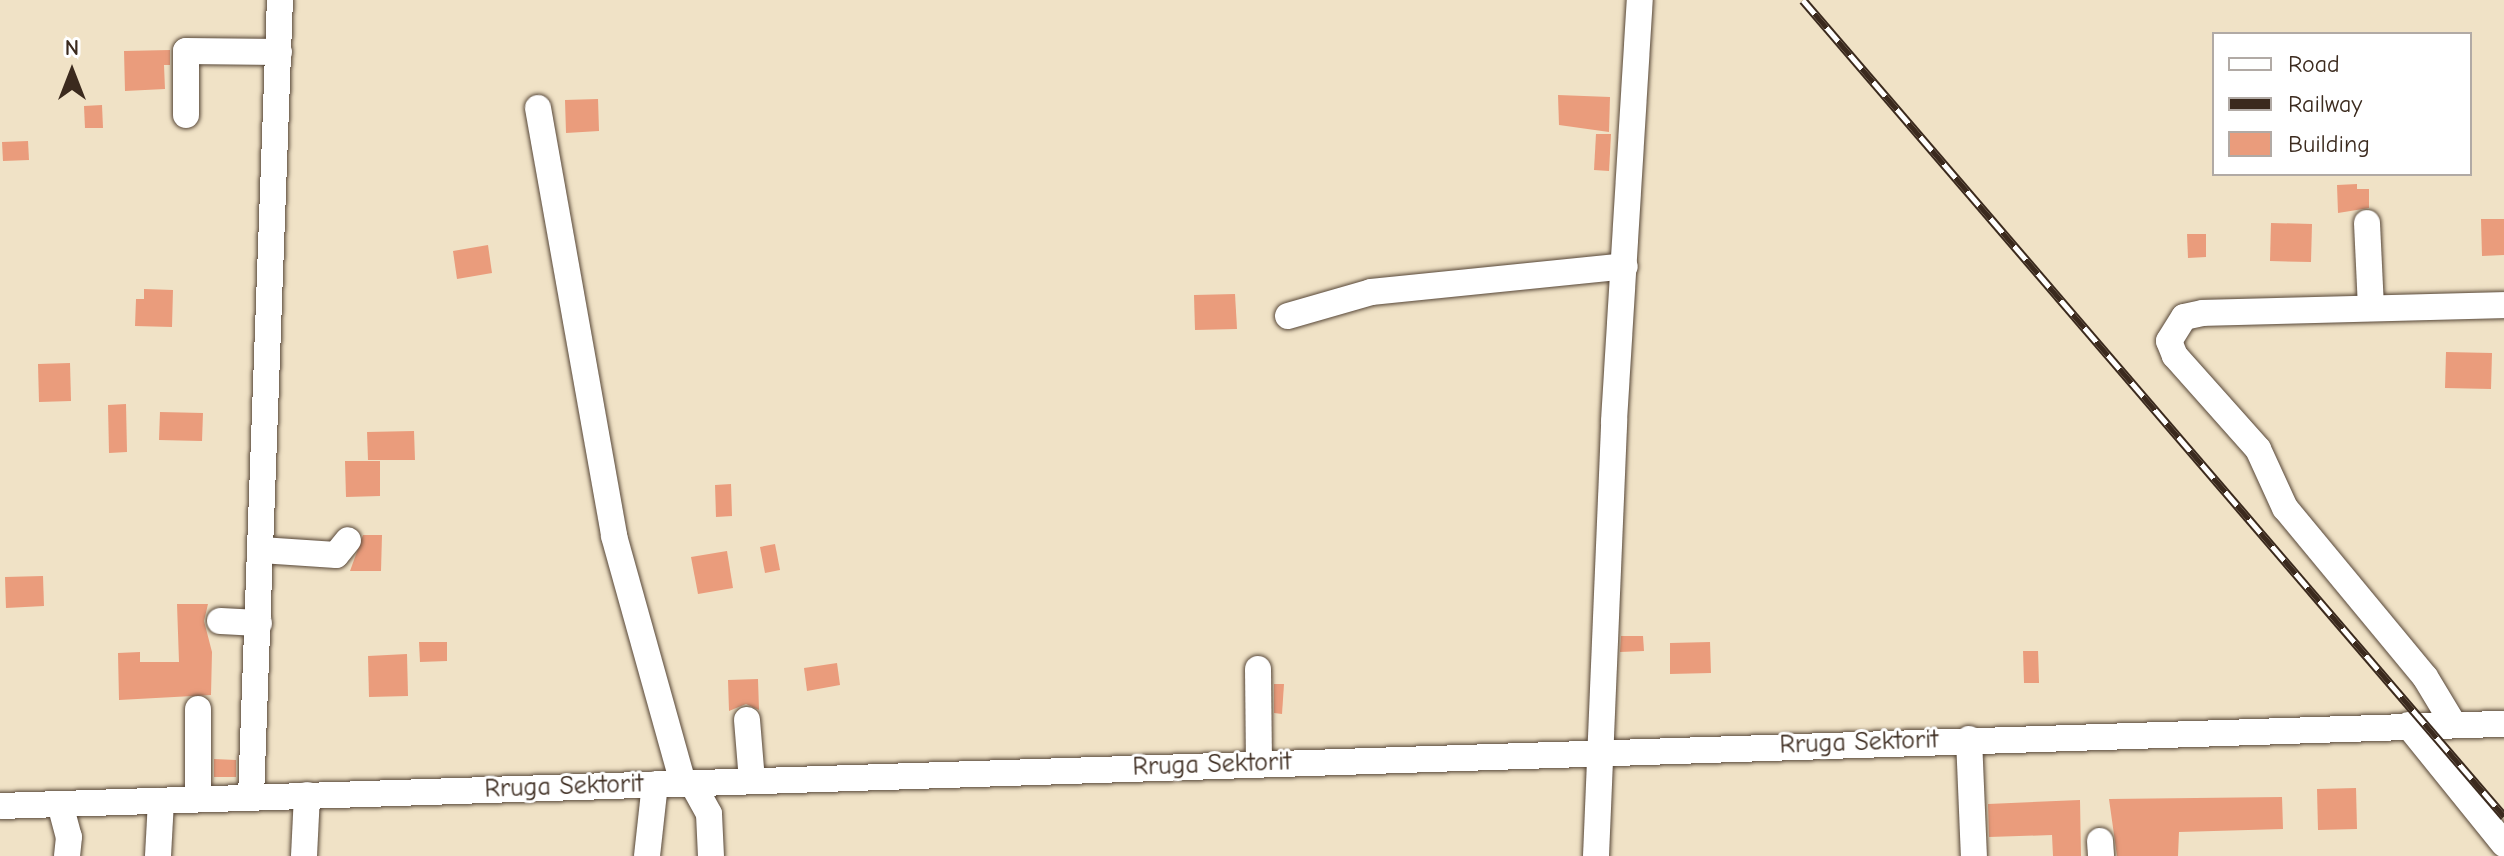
<!DOCTYPE html>
<style>
body{margin:0}
#map{position:relative;width:2504px;height:856px;overflow:hidden;background:#f0e2c6;font-family:"Comic Neue",sans-serif}
div>[style]{position:absolute}
.building>*{inset:0;background:#ea9c7c}
.roads{filter:drop-shadow(0 0 2px #564637) drop-shadow(0 0 2px #564637)}
.minor>*{height:26px;margin:-13px;padding:0 13px;transform-origin:13px;border-radius:13px;background:#fff}
.rail>*{height:9px;margin-top:-4.5px;transform-origin:0;background:repeating-linear-gradient(90deg,#fff 0 18px,#3b2a1e 0 36px);box-sizing:border-box;border-block:2px solid #3b2a1e}
span{translate:-50% -50%;white-space:nowrap;text-align:center;line-height:1.15;-webkit-text-stroke:6px #fff;paint-order:stroke}
.street-label{font-size:26px;color:#3b2a1e}
.legend{position:absolute;left:2212px;top:32px;width:260px;height:144px;box-sizing:border-box;background:#fff;border:2px solid #b1aaa5;margin:0;padding:10px 14px;list-style:none;font-size:24px;color:#3b2a1e}
.legend li{display:flex;align-items:center;gap:16px;height:40px}
.legend b{width:40px;border:2px solid #b1aaa5}
.north{position:absolute;left:32px;top:32px;width:80px;height:80px;-webkit-text-stroke:6px #fff;paint-order:stroke;rotate:0deg;font-size:22px;font-weight:700;line-height:32px;text-align:center;color:#3b2a1e}
.north::after{content:'';display:block;margin:auto;width:28px;height:36px;background:#3b2a1e;clip-path:polygon(50% 0,100% 100%,50% 72%,0 100%)}
</style>
<div id="map">
<div class="building">
<i style="clip-path:polygon(170px 50px,170px 65px,164px 65px,165px 89px,125px 91px,124px 51px)"></i>
<i style="clip-path:polygon(1558px 95px,1610px 97px,1609px 132px,1559px 125px)"></i>
<i style="clip-path:polygon(598px 99px,599px 131px,566px 133px,565px 100px)"></i>
<i style="clip-path:polygon(102px 105px,103px 128px,85px 128px,84px 106px)"></i>
<i style="clip-path:polygon(1596px 134px,1611px 134px,1609px 171px,1594px 170px)"></i>
<i style="clip-path:polygon(28px 141px,29px 160px,3px 161px,2px 142px)"></i>
<i style="clip-path:polygon(2357px 184px,2357px 189px,2369px 189px,2369px 208px,2338px 213px,2337px 185px)"></i>
<i style="clip-path:polygon(2481px 219px,2504px 219px,2504px 255px,2482px 256px)"></i>
<i style="clip-path:polygon(2271px 223px,2312px 224px,2311px 262px,2270px 261px)"></i>
<i style="clip-path:polygon(2187px 234px,2206px 234px,2206px 257px,2188px 258px)"></i>
<i style="clip-path:polygon(488px 245px,492px 273px,457px 279px,453px 251px)"></i>
<i style="clip-path:polygon(144px 289px,173px 290px,172px 327px,135px 326px,136px 299px,144px 299px)"></i>
<i style="clip-path:polygon(1235px 294px,1237px 329px,1195px 330px,1194px 295px)"></i>
<i style="clip-path:polygon(2446px 352px,2492px 353px,2491px 389px,2445px 388px)"></i>
<i style="clip-path:polygon(70px 363px,71px 401px,39px 402px,38px 364px)"></i>
<i style="clip-path:polygon(126px 404px,127px 452px,109px 453px,108px 405px)"></i>
<i style="clip-path:polygon(160px 412px,203px 413px,202px 441px,159px 440px)"></i>
<i style="clip-path:polygon(414px 431px,415px 460px,368px 460px,367px 432px)"></i>
<i style="clip-path:polygon(345px 461px,380px 461px,380px 496px,346px 497px)"></i>
<i style="clip-path:polygon(731px 484px,732px 516px,716px 517px,715px 485px)"></i>
<i style="clip-path:polygon(363px 535px,382px 535px,381px 571px,350px 571px)"></i>
<i style="clip-path:polygon(775px 544px,780px 570px,765px 573px,760px 547px)"></i>
<i style="clip-path:polygon(727px 551px,733px 588px,698px 594px,691px 557px)"></i>
<i style="clip-path:polygon(43px 576px,44px 606px,6px 608px,5px 577px)"></i>
<i style="clip-path:polygon(177px 604px,208px 604px,204px 621px,212px 652px,211px 695px,119px 700px,118px 653px,140px 652px,140px 662px,179px 662px)"></i>
<i style="clip-path:polygon(1621px 636px,1643px 636px,1644px 651px,1620px 652px)"></i>
<i style="clip-path:polygon(419px 642px,447px 642px,447px 661px,420px 662px)"></i>
<i style="clip-path:polygon(1710px 642px,1711px 673px,1670px 674px,1670px 643px)"></i>
<i style="clip-path:polygon(2023px 651px,2038px 651px,2039px 683px,2024px 683px)"></i>
<i style="clip-path:polygon(407px 654px,408px 696px,369px 697px,368px 656px)"></i>
<i style="clip-path:polygon(837px 663px,840px 685px,807px 691px,804px 668px)"></i>
<i style="clip-path:polygon(758px 679px,759px 710px,746px 704px,729px 711px,728px 680px)"></i>
<i style="clip-path:polygon(1274px 684px,1284px 684px,1282px 714px,1274px 713px)"></i>
<i style="clip-path:polygon(214px 759px,236px 760px,236px 777px,214px 777px)"></i>
<i style="clip-path:polygon(2356px 788px,2357px 829px,2318px 830px,2317px 789px)"></i>
<i style="clip-path:polygon(2282px 797px,2283px 829px,2179px 832px,2178px 856px,2117px 856px,2109px 799px)"></i>
<i style="clip-path:polygon(2080px 800px,2081px 856px,2053px 856px,2052px 835px,1989px 837px,1988px 804px)"></i>
</div>
<div class="roads">
<div class="minor">
<i style="left:538px;top:108px;width:435px;rotate:79.9deg"></i>
<i style="left:614px;top:536px;width:256px;rotate:74.4deg"></i>
<i style="left:186px;top:115px;width:64px;rotate:-90deg"></i>
<i style="left:186px;top:51px;width:93px;rotate:0.6deg"></i>
<i style="left:2367px;top:223px;width:85px;rotate:87.3deg"></i>
<i style="left:1288px;top:316px;width:86px;rotate:-16.1deg"></i>
<i style="left:1371px;top:292px;width:255px;rotate:-5.8deg"></i>
<i style="left:261px;top:550px;width:75px;rotate:3.8deg"></i>
<i style="left:336px;top:555px;width:19px;rotate:-51deg"></i>
<i style="left:220px;top:621px;width:39px;rotate:3deg"></i>
<i style="left:1258px;top:669px;width:95px;rotate:89.4deg"></i>
<i style="left:747px;top:720px;width:61px;rotate:85.3deg"></i>
<i style="left:2408px;top:725px;width:153px;rotate:51.1deg"></i>
<i style="left:2454px;top:725px;width:56px;rotate:-121.1deg"></i>
<i style="left:2425px;top:677px;width:219px;rotate:-129.6deg"></i>
<i style="left:2285px;top:508px;width:65px;rotate:-114.6deg"></i>
<i style="left:2258px;top:449px;width:125px;rotate:-131.7deg"></i>
<i style="left:2175px;top:356px;width:16px;rotate:-112deg"></i>
<i style="left:2169px;top:341px;width:28px;rotate:-58deg"></i>
<i style="left:2184px;top:317px;width:19px;rotate:-12deg"></i>
<i style="left:2203px;top:313px;width:301px;rotate:-1.5deg"></i>
<i style="left:1969px;top:739px;width:117px;rotate:87.6deg"></i>
<i style="left:692px;top:783px;width:35px;rotate:61deg"></i>
<i style="left:709px;top:814px;width:42px;rotate:87.3deg"></i>
<i style="left:251px;top:797px;width:798px;rotate:-87.92deg"></i>
<i style="left:198px;top:799px;width:90px;rotate:-90deg"></i>
<i style="left:60px;top:804px;width:34px;rotate:75deg"></i>
<i style="left:69px;top:837px;width:19px;rotate:96deg"></i>
<i style="left:0;top:806px;width:2505px;rotate:-1.88deg"></i>
<i style="left:2100px;top:841px;width:15px;rotate:86deg"></i>
<i style="left:158px;top:856px;width:55px;rotate:-86.9deg"></i>
<i style="left:304px;top:856px;width:61px;rotate:-87.2deg"></i>
<i style="left:647px;top:856px;width:72px;rotate:-83.7deg"></i>
<i style="left:1596px;top:856px;width:435px;rotate:-87.6deg"></i>
<i style="left:1614px;top:421px;width:422px;rotate:-86.5deg"></i>
</div>
</div>
<div class="rail">
<i style="left:1803px;top:0;width:1076px;rotate:49.34deg"></i>
</div>
<div class="street-label">
<span style="left:1859px;top:743px;rotate:-2deg">Rruga Sektorit</span>
<span style="left:1212px;top:765px;rotate:-2deg">Rruga Sektorit</span>
<span style="left:564px;top:787px;rotate:-2deg">Rruga Sektorit</span>
</div>
<ul class="legend">
<li><b style="height:10px;background:#fff"></b>Road</li>
<li><b style="height:10px;background:#3b2a1e"></b>Railway</li>
<li><b style="height:22px;background:#ea9c7c"></b>Building</li>
</ul>
<div class="north">N</div>
</div>
